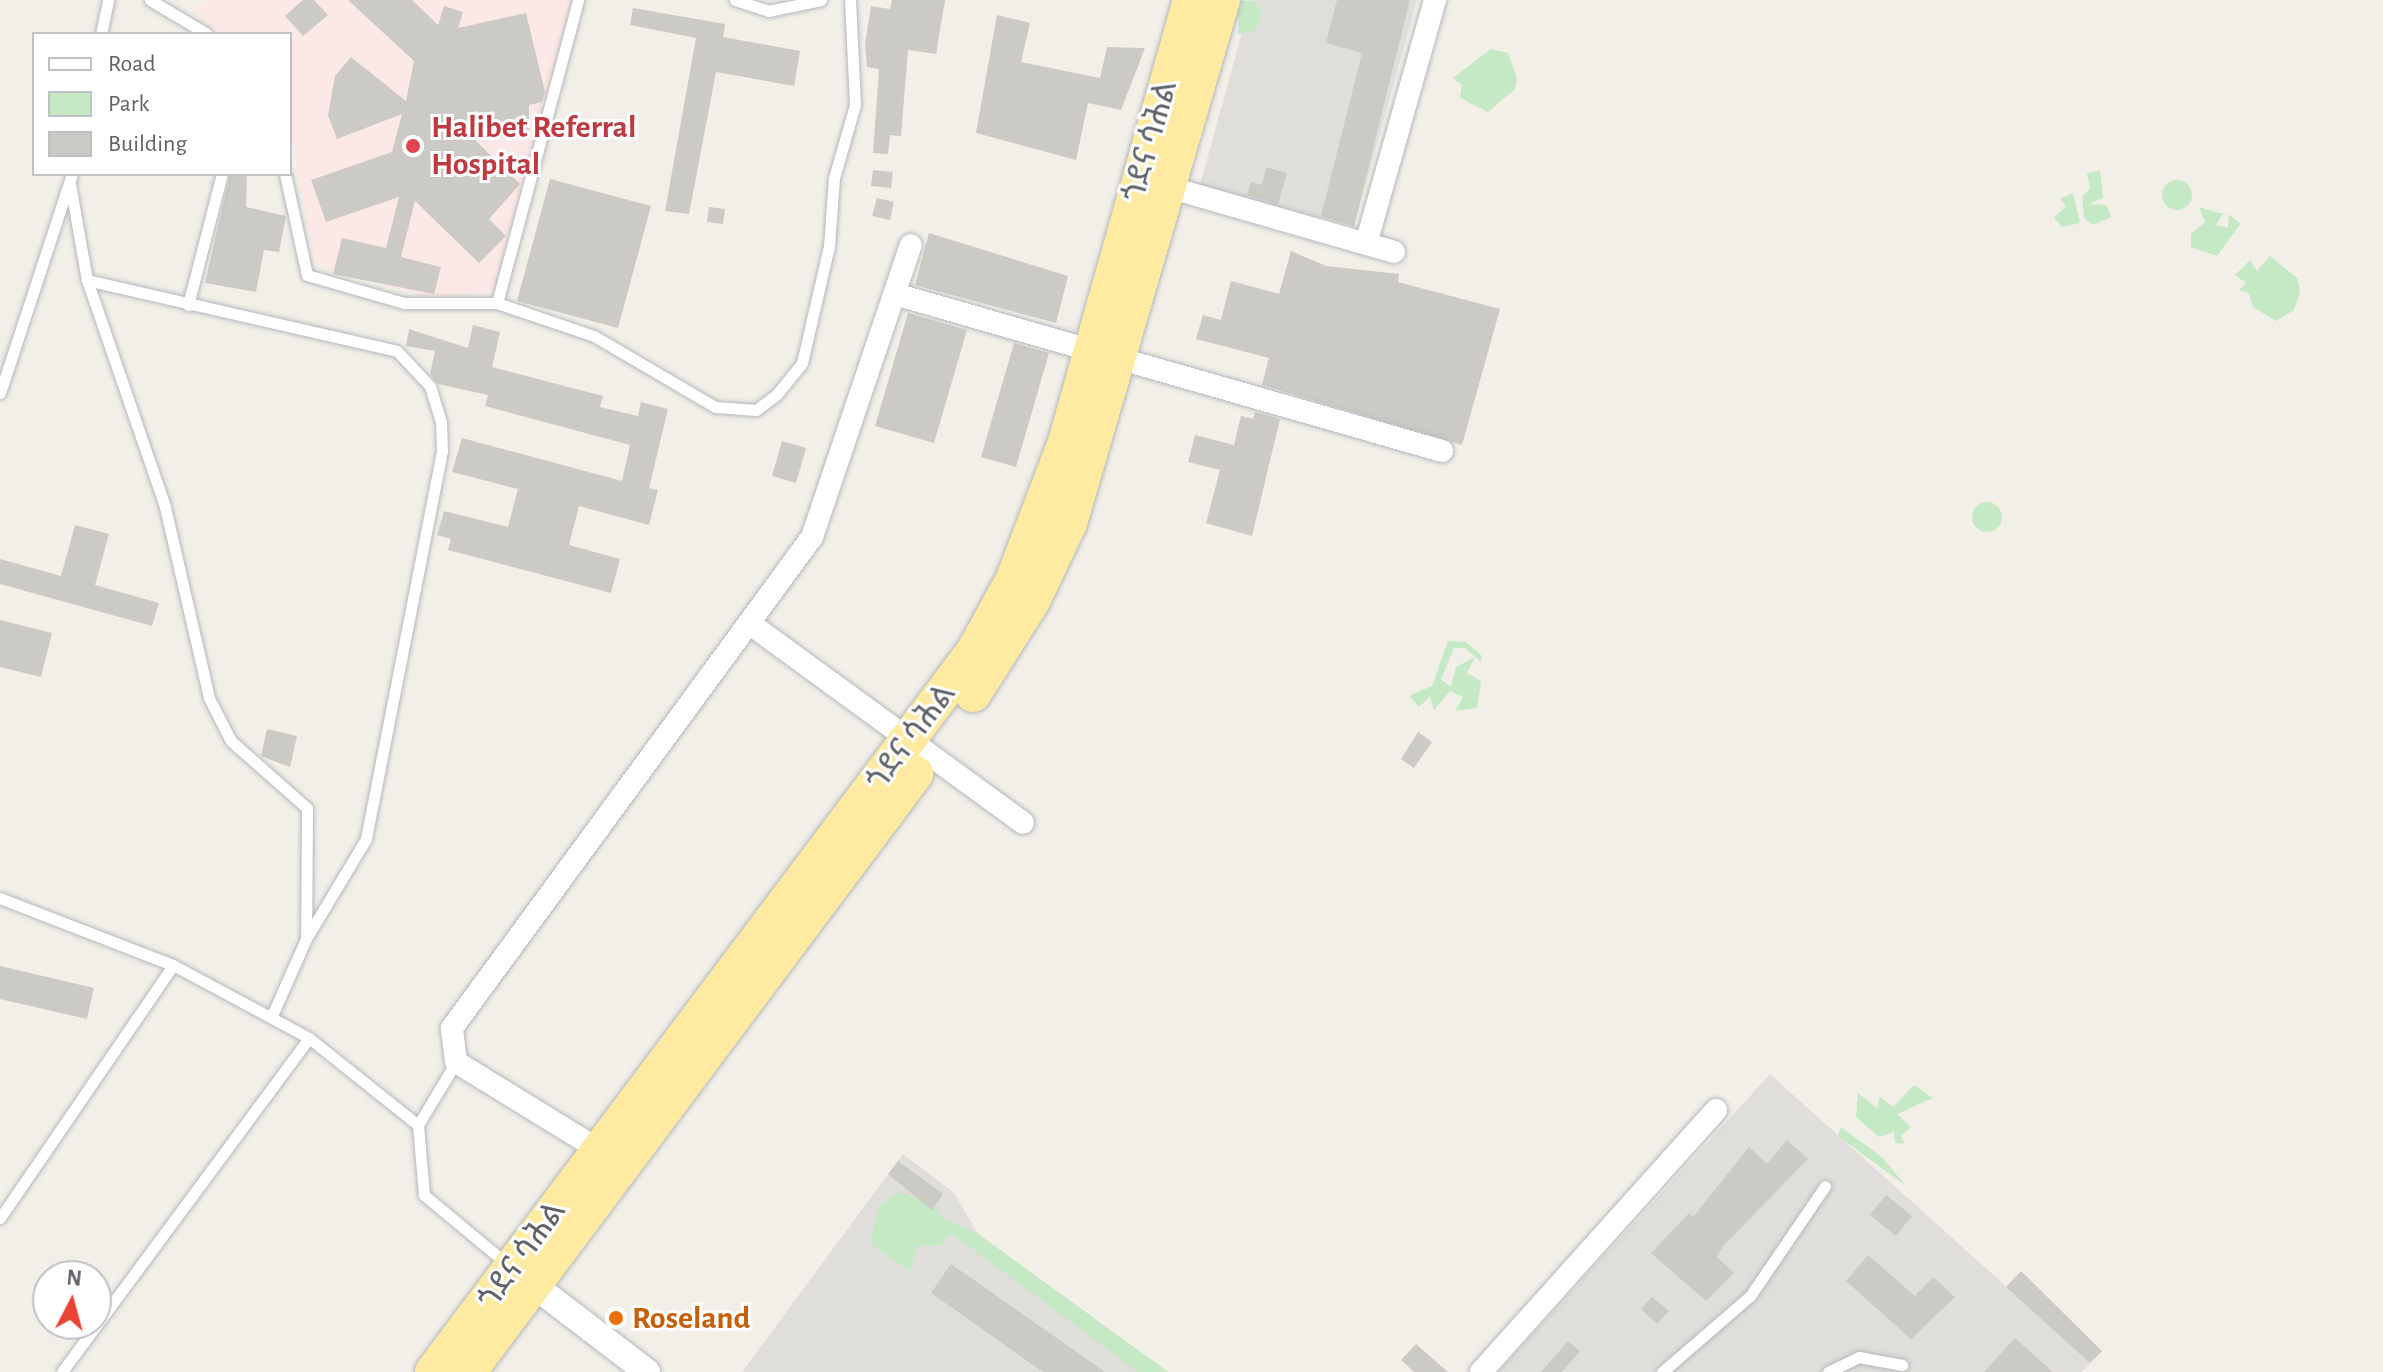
<!DOCTYPE html>
<meta charset="utf-8">
<style>
body{margin:0}
#map{position:relative;width:2383px;height:1372px;overflow:hidden;background:#f1efe8;font-family:"Alegreya Sans","Noto Sans Ethiopic",sans-serif}
div>[style]{position:absolute}
.industrial>*{inset:0;background:#e0deda}
.medical>*{inset:0;background:#fce8e6}
.green>*{inset:0;background:#c5e8c5}
.round{border-radius:50%}
.building>*{inset:0;background:#cccac5}
.roads{filter:drop-shadow(0 0 2px #b5b8bc) drop-shadow(0 0 2px #b5b8bc)}
.service>*{height:11px;margin:-5.5px;padding:0 5.5px;transform-origin:5.5px;border-radius:5.5px;background:#fff}
.minor>*{height:22px;margin:-11px;padding:0 11px;transform-origin:11px;border-radius:11px;background:#fff}
.tertiary>*{height:26px;margin:-13px;padding:0 13px;transform-origin:13px;border-radius:13px;background:#fff}
.trunk>*{height:36px;margin:-18px;padding:0 18px;transform-origin:18px;border-radius:18px;background:#feeaa1}
.dots>*{width:22px;height:22px;translate:-50% -50%;box-sizing:border-box;border:4px solid #fff;border-radius:50%}
span{translate:-50% -50%;white-space:nowrap;text-align:center;line-height:1.15;-webkit-text-stroke:6px #fff;paint-order:stroke}
.health-label{font-size:32px;color:#be3a42;font-weight:700}
.left{translate:0 -50%;text-align:left}
.street-label{font-size:32px;color:#5f6368}
.food-label{font-size:32px;color:#c56008;font-weight:700}
.legend{position:absolute;left:32px;top:32px;width:260px;height:144px;box-sizing:border-box;background:#fff;border:2px solid #bfc1c3;margin:0;padding:10px 14px;list-style:none;font-size:24px;color:#5f6368}
.legend li{display:flex;align-items:center;gap:16px;height:40px}
.legend b{width:40px;border:2px solid #bfc1c3}
.north{position:absolute;left:32px;top:1260px;width:80px;height:80px;box-sizing:border-box;background:#fff;border:2px solid #bfc1c3;border-radius:50%;rotate:6deg;font-size:22px;font-weight:700;line-height:32px;text-align:center;color:#5f6368}
.north::after{content:'';display:block;margin:auto;width:28px;height:36px;background:#ea4335;clip-path:polygon(50% 0,100% 100%,50% 72%,0 100%)}
</style>
<div id="map">
<div class="industrial">
<i style="clip-path:polygon(1251px 0,1417px 0,1354px 227px,1200px 185px)"></i>
<i style="clip-path:polygon(1770px 1074px,2079px 1352px,2090px 1363px,2082px 1372px,1498px 1372px)"></i>
<i style="clip-path:polygon(903px 1154px,954px 1193px,978px 1234px,1168px 1372px,742px 1372px)"></i>
</div>
<div class="medical">
<i style="clip-path:polygon(219px 0,574px 0,495px 290px,436px 298px,333px 272px,314px 258px,290px 130px,290px 34px,220px 34px,188px 7px)"></i>
</div>
<div class="green">
<i style="clip-path:polygon(1226px 0,1255px 1px,1262px 14px,1256px 30px,1238px 34px,1239px 18px,1232px 19px)"></i>
<i style="clip-path:polygon(1491px 49px,1508px 53px,1517px 78px,1515px 89px,1488px 112px,1460px 98px,1462px 85px,1453px 78px)"></i>
<i style="clip-path:polygon(2100px 171px,2103px 198px,2089px 204px,2106px 205px,2111px 217px,2093px 225px,2084px 218px,2082px 197px,2090px 188px,2087px 173px)"></i>
<i class="round" style="left:2162px;top:180px;width:30px;height:30px"></i>
<i style="clip-path:polygon(2073px 193px,2080px 223px,2062px 227px,2054px 218px,2066px 206px,2060px 199px)"></i>
<i style="clip-path:polygon(2199px 207px,2223px 214px,2216px 225px,2228px 228px,2229px 214px,2240px 224px,2217px 256px,2191px 247px,2191px 234px,2205px 222px)"></i>
<i style="clip-path:polygon(2270px 256px,2297px 278px,2300px 292px,2294px 310px,2276px 321px,2253px 307px,2249px 293px,2239px 290px,2246px 283px,2235px 275px,2250px 260px,2257px 271px)"></i>
<i class="round" style="left:1972px;top:502px;width:30px;height:30px"></i>
<i style="clip-path:polygon(1448px 641px,1466px 642px,1482px 656px,1481px 662px,1465px 648px,1454px 648px,1441px 679px,1451px 687px,1456px 667px,1475px 657px,1467px 673px,1481px 681px,1477px 708px,1455px 711px,1463px 697px,1450px 691px,1434px 710px,1430px 696px,1419px 707px,1409px 696px,1432px 686px)"></i>
<i style="clip-path:polygon(1914px 1085px,1933px 1098px,1897px 1114px,1911px 1127px,1901px 1136px,1905px 1144px,1895px 1143px,1894px 1132px,1879px 1137px,1856px 1117px,1858px 1093px,1877px 1108px,1880px 1097px,1893px 1107px)"></i>
<i style="clip-path:polygon(1841px 1127px,1883px 1158px,1905px 1185px,1838px 1136px)"></i>
<i style="clip-path:polygon(899px 1192px,935px 1205px,939px 1216px,978px 1234px,1168px 1372px,1138px 1372px,952px 1234px,939px 1246px,917px 1246px,910px 1272px,871px 1244px,878px 1207px)"></i>
</div>
<div class="building">
<i style="clip-path:polygon(303px 0,314px 0,328px 15px,303px 36px,285px 16px)"></i>
<i style="clip-path:polygon(348px 0,412px 0,438px 25px,444px 6px,463px 12px,458px 28px,526px 13px,545px 92px,542px 102px,529px 105px,529px 137px,473px 138px,520px 184px,489px 219px,506px 236px,479px 263px,415px 201px,401px 257px,441px 267px,434px 294px,333px 274px,342px 238px,386px 248px,399px 197px,326px 222px,311px 180px,392px 152px,402px 114px,337px 139px,328px 115px,335px 76px,351px 57px,406px 101px,414px 61px)"></i>
<i style="clip-path:polygon(892px 0,945px 0,936px 54px,908px 50px,901px 136px,890px 135px,888px 154px,873px 153px,879px 69px,867px 67px,865px 44px,871px 6px,890px 9px)"></i>
<i style="clip-path:polygon(1337px 0,1410px 0,1354px 226px,1321px 216px,1362px 53px,1326px 43px)"></i>
<i style="clip-path:polygon(633px 8px,725px 24px,723px 37px,800px 51px,794px 86px,716px 72px,689px 214px,665px 211px,696px 38px,630px 25px)"></i>
<i style="clip-path:polygon(997px 15px,1030px 23px,1021px 62px,1100px 78px,1107px 47px,1145px 48px,1121px 110px,1088px 103px,1076px 160px,976px 133px)"></i>
<i style="clip-path:polygon(1266px 167px,1287px 173px,1278px 204px,1247px 195px,1251px 182px,1262px 185px)"></i>
<i style="clip-path:polygon(873px 170px,893px 172px,891px 188px,871px 186px)"></i>
<i style="clip-path:polygon(230px 174px,247px 174px,246px 207px,286px 216px,279px 252px,264px 250px,256px 292px,205px 283px)"></i>
<i style="clip-path:polygon(550px 179px,651px 206px,618px 328px,517px 301px)"></i>
<i style="clip-path:polygon(877px 198px,894px 202px,890px 220px,872px 216px)"></i>
<i style="clip-path:polygon(709px 207px,725px 209px,723px 224px,707px 222px)"></i>
<i style="clip-path:polygon(929px 233px,1068px 276px,1056px 323px,915px 285px)"></i>
<i style="clip-path:polygon(1291px 251px,1326px 266px,1399px 274px,1398px 282px,1500px 309px,1462px 445px,1262px 385px,1269px 358px,1196px 339px,1203px 315px,1221px 320px,1231px 281px,1279px 294px)"></i>
<i style="clip-path:polygon(908px 313px,967px 330px,934px 443px,875px 426px)"></i>
<i style="clip-path:polygon(473px 325px,500px 332px,492px 367px,603px 396px,600px 407px,638px 416px,641px 402px,668px 409px,649px 488px,658px 490px,649px 525px,579px 506px,569px 545px,620px 559px,611px 593px,448px 550px,451px 539px,437px 535px,444px 511px,508px 527px,518px 489px,452px 472px,462px 438px,622px 481px,630px 445px,485px 406px,488px 395px,438px 384px,430px 374px,435px 351px,406px 346px,409px 329px,468px 348px)"></i>
<i style="clip-path:polygon(1014px 343px,1049px 353px,1016px 467px,981px 457px)"></i>
<i style="clip-path:polygon(1255px 412px,1280px 419px,1252px 536px,1206px 523px,1220px 470px,1188px 462px,1195px 435px,1234px 445px,1241px 416px,1253px 419px)"></i>
<i style="clip-path:polygon(782px 441px,806px 448px,796px 483px,772px 476px)"></i>
<i style="clip-path:polygon(75px 525px,109px 534px,95px 585px,159px 603px,152px 626px,0 584px,0 559px,61px 576px)"></i>
<i style="clip-path:polygon(0 620px,52px 633px,41px 677px,0 667px)"></i>
<i style="clip-path:polygon(267px 729px,297px 736px,290px 767px,261px 756px)"></i>
<i style="clip-path:polygon(1418px 732px,1432px 742px,1414px 768px,1401px 759px)"></i>
<i style="clip-path:polygon(0 966px,94px 988px,87px 1019px,0 999px)"></i>
<i style="clip-path:polygon(1787px 1140px,1808px 1159px,1723px 1246px,1717px 1257px,1734px 1273px,1706px 1301px,1651px 1253px,1689px 1213px,1693px 1217px,1749px 1147px,1767px 1164px)"></i>
<i style="clip-path:polygon(898px 1161px,943px 1194px,932px 1210px,888px 1174px)"></i>
<i style="clip-path:polygon(1886px 1195px,1912px 1216px,1896px 1236px,1870px 1215px)"></i>
<i style="clip-path:polygon(1868px 1255px,1915px 1296px,1933px 1277px,1955px 1297px,1911px 1339px,1846px 1281px)"></i>
<i style="clip-path:polygon(951px 1264px,1105px 1372px,1043px 1372px,931px 1293px)"></i>
<i style="clip-path:polygon(2021px 1271px,2102px 1351px,2090px 1363px,2006px 1287px)"></i>
<i style="clip-path:polygon(1652px 1297px,1669px 1311px,1657px 1324px,1641px 1309px)"></i>
<i style="clip-path:polygon(2015px 1338px,2053px 1372px,1984px 1372px)"></i>
<i style="clip-path:polygon(1568px 1341px,1580px 1351px,1562px 1372px,1541px 1372px)"></i>
<i style="clip-path:polygon(1416px 1344px,1448px 1372px,1414px 1372px,1401px 1360px)"></i>
</div>
<div class="roads">
<div class="service">
<i style="left:150px;top:0;width:66px;rotate:30.8deg"></i>
<i style="left:735px;top:0;width:35px;rotate:18deg"></i>
<i style="left:768px;top:11px;width:54px;rotate:-11.7deg"></i>
<i style="left:101px;top:34px;width:35px;rotate:-78deg"></i>
<i style="left:285px;top:174px;width:103px;rotate:77.7deg"></i>
<i style="left:307px;top:275px;width:101px;rotate:16.1deg"></i>
<i style="left:404px;top:303px;width:93px"></i>
<i style="left:497px;top:303px;width:314px;rotate:-75deg"></i>
<i style="left:70px;top:184px;width:97px;rotate:80deg"></i>
<i style="left:87px;top:280px;width:240px;rotate:71deg"></i>
<i style="left:165px;top:507px;width:196px;rotate:77deg"></i>
<i style="left:209px;top:698px;width:48px;rotate:62.9deg"></i>
<i style="left:231px;top:741px;width:101px;rotate:41.4deg"></i>
<i style="left:307px;top:808px;width:130px;rotate:90.4deg"></i>
<i style="left:87px;top:280px;width:318px;rotate:12.9deg"></i>
<i style="left:397px;top:351px;width:48px;rotate:46.7deg"></i>
<i style="left:430px;top:386px;width:38px;rotate:73deg"></i>
<i style="left:441px;top:422px;width:29px;rotate:88deg"></i>
<i style="left:442px;top:451px;width:395px;rotate:101.1deg"></i>
<i style="left:366px;top:839px;width:117px;rotate:121deg"></i>
<i style="left:306px;top:939px;width:81px;rotate:114deg"></i>
<i style="left:497px;top:303px;width:102px;rotate:18.8deg"></i>
<i style="left:594px;top:336px;width:140px;rotate:30.4deg"></i>
<i style="left:715px;top:407px;width:41px;rotate:4.2deg"></i>
<i style="left:756px;top:410px;width:26px;rotate:-37deg"></i>
<i style="left:777px;top:394px;width:40px;rotate:-51deg"></i>
<i style="left:802px;top:363px;width:120px;rotate:-77deg"></i>
<i style="left:829px;top:246px;width:68px;rotate:-85.8deg"></i>
<i style="left:834px;top:178px;width:76px;rotate:-74deg"></i>
<i style="left:855px;top:105px;width:105px;rotate:-92.7deg"></i>
<i style="left:188px;top:305px;width:135px;rotate:-75.5deg"></i>
<i style="left:0;top:393px;width:231px;rotate:-71.8deg"></i>
<i style="left:0;top:898px;width:186px;rotate:21.2deg"></i>
<i style="left:173px;top:965px;width:154px;rotate:28.2deg"></i>
<i style="left:309px;top:1038px;width:415px;rotate:126.5deg"></i>
<i style="left:309px;top:1038px;width:139px;rotate:38.6deg"></i>
<i style="left:418px;top:1125px;width:70px;rotate:85.1deg"></i>
<i style="left:424px;top:1195px;width:108px;rotate:39.7deg"></i>
<i style="left:418px;top:1125px;width:74px;rotate:-58.9deg"></i>
<i style="left:0;top:1218px;width:306px;rotate:-55.6deg"></i>
<i style="left:1662px;top:1372px;width:116px;rotate:-40.8deg"></i>
<i style="left:1750px;top:1296px;width:133px;rotate:-55.7deg"></i>
<i style="left:1828px;top:1372px;width:34px;rotate:-26deg"></i>
<i style="left:1859px;top:1357px;width:44px;rotate:10.5deg"></i>
</div>
<div class="minor">
<i style="left:1168px;top:187px;width:235px;rotate:16deg"></i>
<i style="left:1366px;top:244px;width:254px;rotate:-74.2deg"></i>
<i style="left:898px;top:295px;width:566px;rotate:16deg"></i>
<i style="left:749px;top:623px;width:339px;rotate:36.1deg"></i>
<i style="left:596px;top:1148px;width:164px;rotate:-148.4deg"></i>
<i style="left:456px;top:1062px;width:34px;rotate:-97deg"></i>
<i style="left:452px;top:1028px;width:609px;rotate:-53.75deg"></i>
<i style="left:812px;top:537px;width:308px;rotate:-71.3deg"></i>
<i style="left:1481px;top:1372px;width:352px;rotate:-48.1deg"></i>
</div>
<div class="tertiary">
<i style="left:519px;top:1274px;width:161px;rotate:37.4deg"></i>
</div>
<div class="trunk">
<i style="left:973px;top:694px;width:110px;rotate:-57.6deg"></i>
<i style="left:1032px;top:601px;width:86px;rotate:-64.6deg"></i>
<i style="left:1069px;top:523px;width:545px;rotate:-73.69deg"></i>
<i style="left:433px;top:1372px;width:903px;rotate:-53.1deg"></i>
<i style="left:975px;top:650px;width:79px;rotate:-61.2deg"></i>
<i style="left:1013px;top:581px;width:149px;rotate:-69.1deg"></i>
<i style="left:1066px;top:442px;width:459px;rotate:-74.2deg"></i>
<i style="left:468px;top:1372px;width:747px;rotate:-53.22deg"></i>
</div>
</div>
<div class="dots">
<i style="left:413px;top:146px;background:#e0444e"></i>
<i style="left:616px;top:1318px;background:#e8710a"></i>
</div>
<div class="health-label">
<span class="left" style="left:431px;top:146px">Halibet Referral<br>Hospital</span>
</div>
<div class="street-label">
<span style="left:1150px;top:141px;rotate:-74deg">ጎደና ሳሕል</span>
<span style="left:911px;top:737px;rotate:-53deg">ጎደና ሳሕል</span>
<span style="left:522px;top:1255px;rotate:-54deg">ጎደና ሳሕል</span>
</div>
<div class="food-label">
<span class="left" style="left:632px;top:1318px">Roseland</span>
</div>
<ul class="legend">
<li><b style="height:10px;background:#fff"></b>Road</li>
<li><b style="height:22px;background:#c5e8c5"></b>Park</li>
<li><b style="height:22px;background:#cccac5"></b>Building</li>
</ul>
<div class="north">N</div>
</div>
